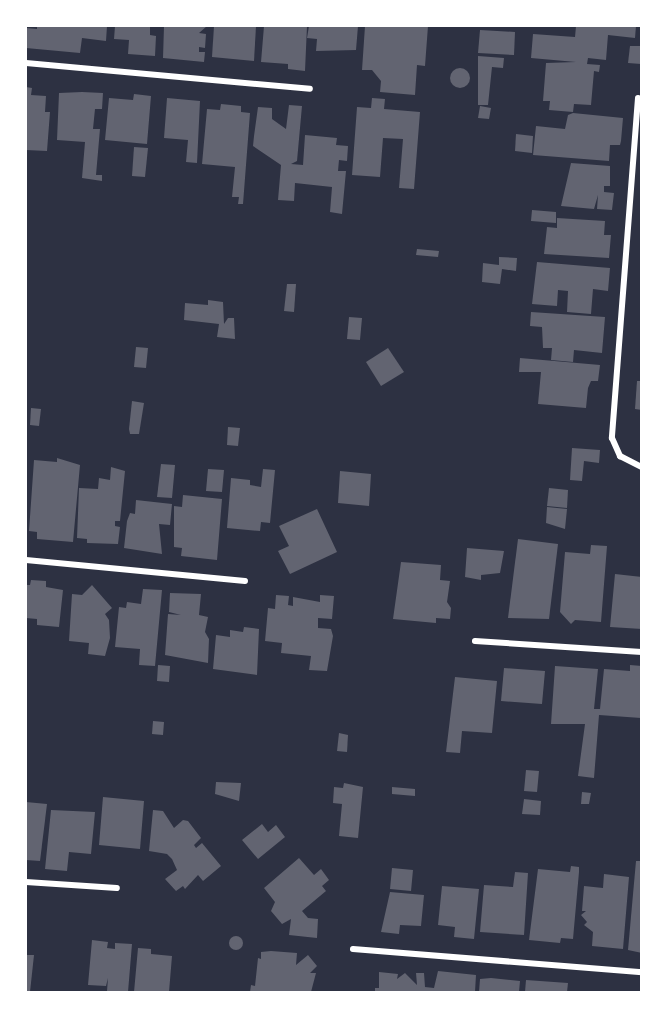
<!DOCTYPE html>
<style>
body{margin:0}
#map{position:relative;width:667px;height:1018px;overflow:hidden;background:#2d3142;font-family:Inter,sans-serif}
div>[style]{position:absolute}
.building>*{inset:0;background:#626471}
.round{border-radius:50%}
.minor>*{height:6px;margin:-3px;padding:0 3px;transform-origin:3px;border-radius:3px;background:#fff}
span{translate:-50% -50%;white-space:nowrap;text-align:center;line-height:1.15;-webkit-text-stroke:6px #fff;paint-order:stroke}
.frame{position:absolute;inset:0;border:27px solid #fff;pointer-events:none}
</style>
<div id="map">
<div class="building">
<i style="clip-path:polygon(37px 26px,107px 26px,106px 41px,82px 38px,80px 53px,26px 48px,26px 28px,37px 29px)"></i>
<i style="clip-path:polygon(115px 26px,150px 26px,150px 35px,156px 36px,155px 56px,128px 54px,129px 40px,114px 39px)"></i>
<i style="clip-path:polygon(164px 26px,207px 26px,199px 33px,206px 34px,205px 48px,199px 47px,199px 52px,205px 52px,204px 62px,163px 58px)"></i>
<i style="clip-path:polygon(214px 26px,256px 26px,254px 61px,212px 57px)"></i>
<i style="clip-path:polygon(264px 26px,307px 26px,305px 71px,288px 69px,288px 64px,261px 62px)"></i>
<i style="clip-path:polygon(309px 26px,358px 26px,356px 50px,316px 51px,317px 39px,307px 38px)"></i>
<i style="clip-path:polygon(365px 26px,428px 26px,425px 66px,417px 65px,415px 95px,380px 92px,381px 81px,372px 70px,362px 70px)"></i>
<i style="clip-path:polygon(576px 26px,636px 26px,635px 38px,608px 35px,606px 60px,588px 58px,587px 64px,600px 65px,599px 72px,594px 71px,591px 105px,574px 104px,573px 112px,549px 110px,550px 101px,543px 101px,546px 63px,576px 62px,531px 58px,533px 34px,575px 37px)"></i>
<i style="clip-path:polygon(480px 30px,515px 32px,514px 55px,478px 53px)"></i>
<i style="clip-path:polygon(630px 46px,642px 46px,641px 64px,628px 63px)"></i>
<i style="clip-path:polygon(478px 56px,504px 58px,503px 68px,492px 67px,488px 105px,478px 105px)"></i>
<i class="round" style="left:450px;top:68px;width:20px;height:20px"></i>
<i style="clip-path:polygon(26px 87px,32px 88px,31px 95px,46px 96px,45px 112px,50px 112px,47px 151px,26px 150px)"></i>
<i style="clip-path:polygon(82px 92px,103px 93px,102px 109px,95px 109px,93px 129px,100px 129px,96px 175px,102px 175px,102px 181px,82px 178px,85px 142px,57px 140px,59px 93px)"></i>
<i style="clip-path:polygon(134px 94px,151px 96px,147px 144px,105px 140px,109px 98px,133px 100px)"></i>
<i style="clip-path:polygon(167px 98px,200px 101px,197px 163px,186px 162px,188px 140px,164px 138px)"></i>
<i style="clip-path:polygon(372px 98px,385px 99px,384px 109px,420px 112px,414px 189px,399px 188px,403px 139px,383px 138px,380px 177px,352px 175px,357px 107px,371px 108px)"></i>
<i style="clip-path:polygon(221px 104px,241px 106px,241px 112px,250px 113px,243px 204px,238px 204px,239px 197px,232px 197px,235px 167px,202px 164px,207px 109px,220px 110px)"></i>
<i style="clip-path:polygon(289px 105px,302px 106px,297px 161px,291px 164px,303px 165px,305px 135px,337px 138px,336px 145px,348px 146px,347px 161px,339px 160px,338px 171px,346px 171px,342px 214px,330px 212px,332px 187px,295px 183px,294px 201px,278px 200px,281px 165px,253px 146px,254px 136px,258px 107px,272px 108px,272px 119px,286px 129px)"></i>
<i style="clip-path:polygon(480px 106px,491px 108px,489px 119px,478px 118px)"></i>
<i style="clip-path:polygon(573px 113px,623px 118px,621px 141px,620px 145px,610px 145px,609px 161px,533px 155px,536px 126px,565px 129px,568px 115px)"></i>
<i style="clip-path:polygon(516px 134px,533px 136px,532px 153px,515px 151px)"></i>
<i style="clip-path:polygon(134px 147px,148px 148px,145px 177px,132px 176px)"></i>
<i style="clip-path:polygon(571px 163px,610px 166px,610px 186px,604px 186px,604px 192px,614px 193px,612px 210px,597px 209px,598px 195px,594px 209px,561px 206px)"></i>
<i style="clip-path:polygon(532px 210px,556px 212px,556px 223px,531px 221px)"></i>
<i style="clip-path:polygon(557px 218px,605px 221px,604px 235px,611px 235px,609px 258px,544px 254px,547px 227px,557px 228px)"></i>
<i style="clip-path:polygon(417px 249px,439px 251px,438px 257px,416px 255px)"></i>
<i style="clip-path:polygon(499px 257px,517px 258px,516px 271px,502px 269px,500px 284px,482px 282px,483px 263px,499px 265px)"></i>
<i style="clip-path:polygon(537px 262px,610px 268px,608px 291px,593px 289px,591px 314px,567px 312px,568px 291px,558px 290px,557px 306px,532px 304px)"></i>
<i style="clip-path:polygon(287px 284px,296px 284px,294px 312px,284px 311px)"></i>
<i style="clip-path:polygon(208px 300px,223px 302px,224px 324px,228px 318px,234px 318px,235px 339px,217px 337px,219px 324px,184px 320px,185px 303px,208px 305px)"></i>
<i style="clip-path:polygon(531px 312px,605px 317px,602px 353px,574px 350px,573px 362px,551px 360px,552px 348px,543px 348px,542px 327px,530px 326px)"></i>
<i style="clip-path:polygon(349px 317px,362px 318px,360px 340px,347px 339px)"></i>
<i style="clip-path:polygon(136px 347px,148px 348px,146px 368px,134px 367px)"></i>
<i style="clip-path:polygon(388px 348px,404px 372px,381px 386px,366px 362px)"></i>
<i style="clip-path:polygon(520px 358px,600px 365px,598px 381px,591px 381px,588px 388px,586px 408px,538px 404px,541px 372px,519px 372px)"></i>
<i style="clip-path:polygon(637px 381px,642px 381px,642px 410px,635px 409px)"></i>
<i style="clip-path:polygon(132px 401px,144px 403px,139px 434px,130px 434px,129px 429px)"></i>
<i style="clip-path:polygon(31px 408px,41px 409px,39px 426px,30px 425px)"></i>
<i style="clip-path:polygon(228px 427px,240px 428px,238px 446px,227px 445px)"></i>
<i style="clip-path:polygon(572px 448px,600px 450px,599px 463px,584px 461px,582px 481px,570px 480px)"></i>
<i style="clip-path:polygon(57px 458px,80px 465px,73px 542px,37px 539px,37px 532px,29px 531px,34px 460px,57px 462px)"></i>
<i style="clip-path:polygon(161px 464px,175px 465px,172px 498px,157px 497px)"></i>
<i style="clip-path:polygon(111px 467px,125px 471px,120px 521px,115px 521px,115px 526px,120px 527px,118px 544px,87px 543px,87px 539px,77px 538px,79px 488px,98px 489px,99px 478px,110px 480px)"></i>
<i style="clip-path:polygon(208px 469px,224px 470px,222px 492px,206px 491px)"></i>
<i style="clip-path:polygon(263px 469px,275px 470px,270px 523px,261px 522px,260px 531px,227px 528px,231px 478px,250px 480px,250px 485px,261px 487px)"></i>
<i style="clip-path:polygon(340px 471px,371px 474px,369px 506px,338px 503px)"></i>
<i style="clip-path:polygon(549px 488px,568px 490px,567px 508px,547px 506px)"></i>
<i style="clip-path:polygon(183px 495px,222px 499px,217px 560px,181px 556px,182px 548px,174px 547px,174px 506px,182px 507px)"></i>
<i style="clip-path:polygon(136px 500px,172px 504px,170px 525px,159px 524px,162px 554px,124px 548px,127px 521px,130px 513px,135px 514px)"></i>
<i style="clip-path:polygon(547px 507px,567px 509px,565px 529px,546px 523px)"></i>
<i style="clip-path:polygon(317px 509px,337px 552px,290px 574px,278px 551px,289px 546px,279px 526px)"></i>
<i style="clip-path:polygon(518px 539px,558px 544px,549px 619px,508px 618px)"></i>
<i style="clip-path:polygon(591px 545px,607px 546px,601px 622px,575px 620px,571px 624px,560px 612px,565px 552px,590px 554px)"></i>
<i style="clip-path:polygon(467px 548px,504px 551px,500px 573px,481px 575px,481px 580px,465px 577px)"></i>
<i style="clip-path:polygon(401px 562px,441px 565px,440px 580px,450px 581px,447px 602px,451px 608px,450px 619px,436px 618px,436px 623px,393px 619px)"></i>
<i style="clip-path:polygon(615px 574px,642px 577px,642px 629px,610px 627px)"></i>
<i style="clip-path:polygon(31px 580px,46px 581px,46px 587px,63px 590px,59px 627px,37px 625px,37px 619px,26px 618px,26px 585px,30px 585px)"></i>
<i style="clip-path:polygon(92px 585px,112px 608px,105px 614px,109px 620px,110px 638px,105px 656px,88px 654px,89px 643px,69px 641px,72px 594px,82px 595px)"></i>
<i style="clip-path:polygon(143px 589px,162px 590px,155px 666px,139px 665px,140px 649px,115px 647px,119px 607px,126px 608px,127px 602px,141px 604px)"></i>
<i style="clip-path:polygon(170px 593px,201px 594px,199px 615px,208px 617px,205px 632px,209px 639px,208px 663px,165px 655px,168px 614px,181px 615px,169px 612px)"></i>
<i style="clip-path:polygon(276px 595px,289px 596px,288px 605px,293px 606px,293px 597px,320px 602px,320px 595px,334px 596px,332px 619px,318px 618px,318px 628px,331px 629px,333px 636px,327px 671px,309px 670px,311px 656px,281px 653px,282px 643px,265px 641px,268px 608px,275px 609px)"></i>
<i style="clip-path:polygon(244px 627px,259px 629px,257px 675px,213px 669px,216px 635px,230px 637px,230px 630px,243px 632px)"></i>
<i style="clip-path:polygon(158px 665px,170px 666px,169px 682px,157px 681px)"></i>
<i style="clip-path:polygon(630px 665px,642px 666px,641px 718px,599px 715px,594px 778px,578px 776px,585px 724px,551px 724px,555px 666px,598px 669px,594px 709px,600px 709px,604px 669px,630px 671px)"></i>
<i style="clip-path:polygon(504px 668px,545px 671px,542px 704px,501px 701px)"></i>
<i style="clip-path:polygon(455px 677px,497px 681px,492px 733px,462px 731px,460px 753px,446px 752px)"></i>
<i style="clip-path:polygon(153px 721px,164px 722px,163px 735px,152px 734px)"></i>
<i style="clip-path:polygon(339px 733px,348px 735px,347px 752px,337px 751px)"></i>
<i style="clip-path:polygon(526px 770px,539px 771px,537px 792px,524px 791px)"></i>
<i style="clip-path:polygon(216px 782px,241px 783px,239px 801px,215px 794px)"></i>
<i style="clip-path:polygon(344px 783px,363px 787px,358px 838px,339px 836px,342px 804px,333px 803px,334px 787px,343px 788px)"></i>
<i style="clip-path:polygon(392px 787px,415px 789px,415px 796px,392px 794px)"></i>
<i style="clip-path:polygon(582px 792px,591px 793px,589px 804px,581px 804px)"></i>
<i style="clip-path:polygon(103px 797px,144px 801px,140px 849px,99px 845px)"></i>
<i style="clip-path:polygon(524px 799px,541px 801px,540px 815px,522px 814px)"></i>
<i style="clip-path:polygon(26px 802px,47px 804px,40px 861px,26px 860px)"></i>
<i style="clip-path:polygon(51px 810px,95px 812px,91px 854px,69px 852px,67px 871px,45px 869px)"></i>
<i style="clip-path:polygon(153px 810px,163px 811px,174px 828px,183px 820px,188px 821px,201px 838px,194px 845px,196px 848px,202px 843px,221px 866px,203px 881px,198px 875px,185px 889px,183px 886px,176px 891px,165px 879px,177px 870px,172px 859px,167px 854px,149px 851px)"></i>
<i style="clip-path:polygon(262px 824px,268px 832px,276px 825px,285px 837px,258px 859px,242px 840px)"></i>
<i style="clip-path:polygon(299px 858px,314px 875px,321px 869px,329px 880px,322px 886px,326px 891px,302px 911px,308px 918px,318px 919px,317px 938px,289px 935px,291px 919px,282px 924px,271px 911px,275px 902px,264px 888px)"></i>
<i style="clip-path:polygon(636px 861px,642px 861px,642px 953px,628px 950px)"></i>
<i style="clip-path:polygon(571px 866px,579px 867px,579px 872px,573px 939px,561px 938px,560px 943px,529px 940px,538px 869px,570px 872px)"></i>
<i style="clip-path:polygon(392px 868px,413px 870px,411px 891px,390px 889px)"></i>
<i style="clip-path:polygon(515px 872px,528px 873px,524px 935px,480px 932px,484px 885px,513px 887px)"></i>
<i style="clip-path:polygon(604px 874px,629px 877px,623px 949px,592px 946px,593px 932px,584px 925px,587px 922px,581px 915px,586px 911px,582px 911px,584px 886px,603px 888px)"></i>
<i style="clip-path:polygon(442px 886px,479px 889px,474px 939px,454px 937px,455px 927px,438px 925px)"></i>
<i style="clip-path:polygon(390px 892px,424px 895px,421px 926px,400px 925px,399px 934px,381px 932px)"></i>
<i class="round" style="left:229px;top:936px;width:14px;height:14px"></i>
<i style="clip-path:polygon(92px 940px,108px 942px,107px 948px,115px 949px,115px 943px,132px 944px,128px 992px,107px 991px,108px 978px,106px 986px,88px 985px)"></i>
<i style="clip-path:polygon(138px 948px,151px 949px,151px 954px,172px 956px,169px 992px,134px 992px)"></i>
<i style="clip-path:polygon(271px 951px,297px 953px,296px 965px,308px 955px,317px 966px,310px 973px,316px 973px,311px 992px,250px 992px,251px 985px,255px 986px,258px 958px,261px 959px,261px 952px)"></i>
<i style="clip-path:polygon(26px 955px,34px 955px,30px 992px,26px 992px)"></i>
<i style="clip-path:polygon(438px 971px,476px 975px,475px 992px,375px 992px,375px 988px,379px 988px,379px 972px,398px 974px,397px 979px,405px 973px,417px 985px,416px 973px,424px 973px,425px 987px,434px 988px)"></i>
<i style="clip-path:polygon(491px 978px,520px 981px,519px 992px,479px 992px,480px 979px)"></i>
<i style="clip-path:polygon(526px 980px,568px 983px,567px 992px,525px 992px)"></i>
</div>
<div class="minor">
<i style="left:26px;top:63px;width:285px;rotate:5.2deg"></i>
<i style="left:638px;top:98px;width:341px;rotate:94.4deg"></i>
<i style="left:612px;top:438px;width:20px;rotate:66deg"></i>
<i style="left:620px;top:456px;width:25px;rotate:27deg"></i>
<i style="left:26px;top:560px;width:220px;rotate:5.5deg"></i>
<i style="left:475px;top:641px;width:167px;rotate:3.8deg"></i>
<i style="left:26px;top:882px;width:91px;rotate:3.8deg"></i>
<i style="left:353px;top:949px;width:290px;rotate:4.6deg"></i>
</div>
<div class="frame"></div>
</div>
